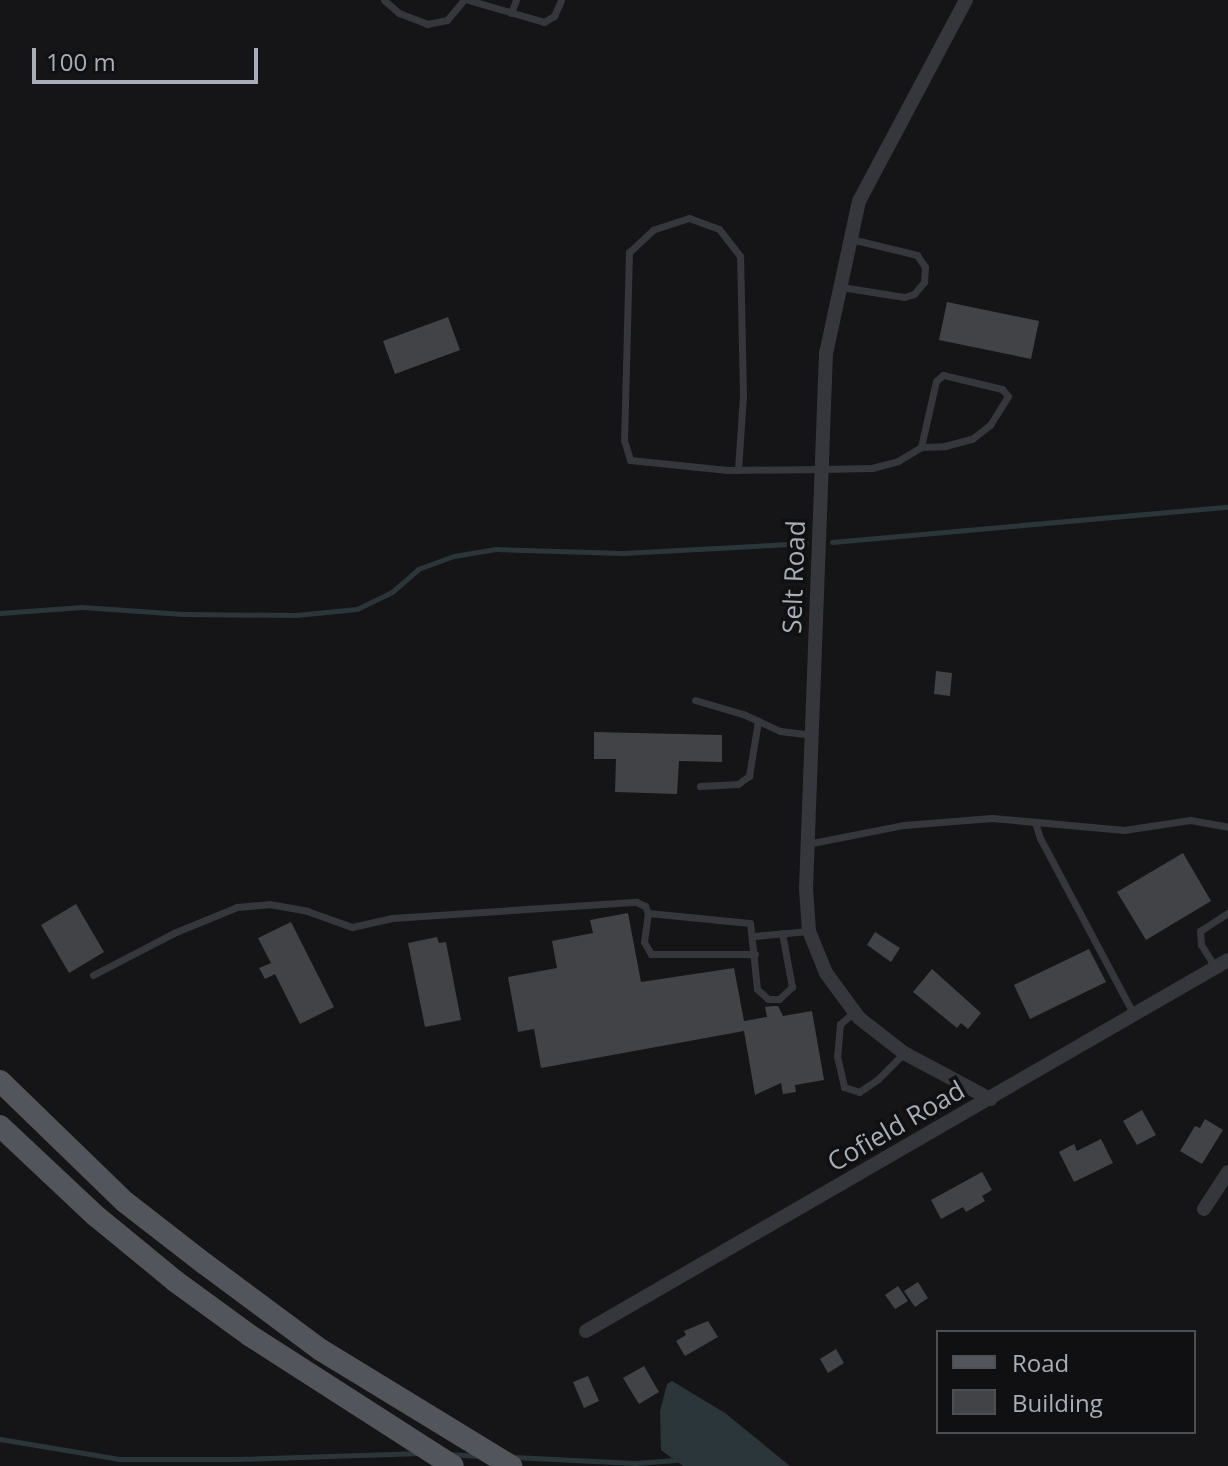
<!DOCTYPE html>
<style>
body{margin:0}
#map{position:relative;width:1228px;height:1466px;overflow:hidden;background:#151517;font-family:"Open Sans",sans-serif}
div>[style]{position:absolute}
.water>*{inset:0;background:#2b363b}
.stream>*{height:5px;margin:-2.5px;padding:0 2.5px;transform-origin:2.5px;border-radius:2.5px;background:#2b363b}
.building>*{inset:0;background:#414347}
.lane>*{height:7px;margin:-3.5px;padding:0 3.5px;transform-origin:3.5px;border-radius:3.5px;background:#36373c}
.street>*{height:14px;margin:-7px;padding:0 7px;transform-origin:7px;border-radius:7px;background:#36373c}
.primary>*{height:22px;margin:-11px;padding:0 11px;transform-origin:11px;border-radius:11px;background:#52555b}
span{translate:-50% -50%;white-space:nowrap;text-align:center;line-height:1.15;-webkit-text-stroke:7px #101012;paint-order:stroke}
.street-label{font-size:26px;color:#a7aeb7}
.legend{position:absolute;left:936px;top:1330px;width:260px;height:104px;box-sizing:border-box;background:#101012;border:2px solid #4c4f54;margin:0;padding:10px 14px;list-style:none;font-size:24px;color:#a7aeb7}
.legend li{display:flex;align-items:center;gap:16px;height:40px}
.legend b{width:40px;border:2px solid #4c4f54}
.scale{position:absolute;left:32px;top:48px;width:226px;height:36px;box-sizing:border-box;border:4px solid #a7aeb7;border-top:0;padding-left:10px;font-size:24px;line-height:28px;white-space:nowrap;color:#a7aeb7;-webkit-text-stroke:6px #101012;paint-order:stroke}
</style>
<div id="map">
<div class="water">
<i style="clip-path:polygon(672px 1381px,725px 1413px,790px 1466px,683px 1466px,661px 1450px,660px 1411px,667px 1384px)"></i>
</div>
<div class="stream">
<i style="left:832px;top:542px;width:398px;rotate:-5.1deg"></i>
<i style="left:0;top:613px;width:82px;rotate:-4.2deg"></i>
<i style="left:82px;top:607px;width:101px;rotate:4deg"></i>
<i style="left:183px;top:614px;width:113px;rotate:0.5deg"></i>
<i style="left:296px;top:615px;width:61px;rotate:-5.6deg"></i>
<i style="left:357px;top:609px;width:39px;rotate:-26deg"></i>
<i style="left:392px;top:592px;width:35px;rotate:-41deg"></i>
<i style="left:418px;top:569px;width:38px;rotate:-20deg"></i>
<i style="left:454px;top:556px;width:42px;rotate:-9.7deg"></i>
<i style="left:495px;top:549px;width:128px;rotate:1.8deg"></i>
<i style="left:623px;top:553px;width:183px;rotate:-3.1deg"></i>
<i style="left:0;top:1439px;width:121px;rotate:9.5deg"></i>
<i style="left:119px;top:1459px;width:119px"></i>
<i style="left:238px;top:1459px;width:177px;rotate:-1.9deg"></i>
<i style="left:449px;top:1454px;width:30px;rotate:4deg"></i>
<i style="left:513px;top:1457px;width:122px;rotate:2.8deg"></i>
<i style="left:635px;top:1463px;width:41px;rotate:-4.2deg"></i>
</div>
<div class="building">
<i style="clip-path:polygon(947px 302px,1039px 321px,1031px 359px,939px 340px)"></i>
<i style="clip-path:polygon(448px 317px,460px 350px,395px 374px,383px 341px)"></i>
<i style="clip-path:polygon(936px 671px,952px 673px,950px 696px,934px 694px)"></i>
<i style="clip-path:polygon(594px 732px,722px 735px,722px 762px,679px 761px,677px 794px,615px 792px,616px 759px,594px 759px)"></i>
<i style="clip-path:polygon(1183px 853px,1211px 901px,1146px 940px,1117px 892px)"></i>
<i style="clip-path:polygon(76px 904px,104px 952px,69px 973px,41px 925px)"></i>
<i style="clip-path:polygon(628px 913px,641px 982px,734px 968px,744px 1021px,767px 1017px,765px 1007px,773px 1006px,778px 1006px,783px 1016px,812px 1011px,824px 1080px,795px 1085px,796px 1092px,783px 1094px,781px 1083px,755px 1095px,744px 1031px,541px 1068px,534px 1029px,518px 1032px,508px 977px,557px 968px,552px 941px,593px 933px,590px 920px)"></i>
<i style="clip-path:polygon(291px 922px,334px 1007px,300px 1024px,275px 974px,265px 979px,259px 968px,271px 963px,258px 938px)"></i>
<i style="clip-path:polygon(875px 932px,900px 948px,891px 962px,867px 945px)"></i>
<i style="clip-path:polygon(437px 937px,439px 943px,446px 942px,461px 1020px,425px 1027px,408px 943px)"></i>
<i style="clip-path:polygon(1089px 949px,1106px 982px,1030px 1019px,1014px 985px)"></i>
<i style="clip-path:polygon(932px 969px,981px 1013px,968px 1029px,961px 1023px,957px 1028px,913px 992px)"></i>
<i style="clip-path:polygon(1142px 1110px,1156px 1135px,1137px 1145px,1123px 1121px)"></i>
<i style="clip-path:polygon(1205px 1119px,1223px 1130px,1202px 1164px,1180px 1151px,1195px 1126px,1200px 1128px)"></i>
<i style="clip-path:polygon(1101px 1139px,1113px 1163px,1074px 1182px,1059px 1152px,1074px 1144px,1077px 1151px)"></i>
<i style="clip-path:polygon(982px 1172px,992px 1190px,982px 1196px,985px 1201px,966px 1212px,963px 1207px,941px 1219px,931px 1200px)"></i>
<i style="clip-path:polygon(918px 1282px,928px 1298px,915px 1307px,904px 1291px)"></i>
<i style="clip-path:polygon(898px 1286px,908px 1301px,895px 1309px,885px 1295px)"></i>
<i style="clip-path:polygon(708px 1321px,718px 1337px,685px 1356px,676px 1341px,686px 1335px,684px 1331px)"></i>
<i style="clip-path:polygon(836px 1349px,844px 1363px,828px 1373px,820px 1359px)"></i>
<i style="clip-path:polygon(644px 1366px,659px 1392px,639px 1404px,623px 1378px)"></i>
<i style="clip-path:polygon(588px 1376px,599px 1401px,584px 1408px,573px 1382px)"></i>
</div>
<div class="lane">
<i style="left:384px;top:0;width:20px;rotate:41deg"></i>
<i style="left:399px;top:13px;width:30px;rotate:21deg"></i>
<i style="left:427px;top:24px;width:20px;rotate:-11deg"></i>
<i style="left:447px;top:20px;width:26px;rotate:-50deg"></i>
<i style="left:468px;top:0;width:79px;rotate:16.1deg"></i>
<i style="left:544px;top:22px;width:12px;rotate:-31deg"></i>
<i style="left:554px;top:16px;width:17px;rotate:-66deg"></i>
<i style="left:511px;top:13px;width:14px;rotate:-69deg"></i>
<i style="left:841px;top:287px;width:64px;rotate:9deg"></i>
<i style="left:904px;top:297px;width:10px;rotate:-17deg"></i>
<i style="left:914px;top:294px;width:16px;rotate:-50deg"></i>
<i style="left:924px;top:282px;width:15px;rotate:-86deg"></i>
<i style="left:925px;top:267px;width:14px;rotate:-124deg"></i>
<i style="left:917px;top:255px;width:68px;rotate:-166.4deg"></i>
<i style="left:738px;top:470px;width:75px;rotate:-86.2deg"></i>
<i style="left:743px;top:395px;width:139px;rotate:-91.2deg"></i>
<i style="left:740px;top:256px;width:34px;rotate:-128deg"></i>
<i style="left:719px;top:229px;width:32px;rotate:-160deg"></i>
<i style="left:689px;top:218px;width:38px;rotate:162deg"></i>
<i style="left:653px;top:230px;width:33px;rotate:137deg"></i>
<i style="left:629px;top:252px;width:188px;rotate:91.5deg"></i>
<i style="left:624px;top:440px;width:21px;rotate:73deg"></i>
<i style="left:630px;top:460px;width:98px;rotate:5.9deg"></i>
<i style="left:727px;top:470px;width:95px;rotate:-0.6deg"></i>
<i style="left:822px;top:469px;width:50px;rotate:-1.1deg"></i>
<i style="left:872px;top:468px;width:27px;rotate:-15deg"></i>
<i style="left:898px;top:461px;width:27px;rotate:-31deg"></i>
<i style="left:921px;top:447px;width:24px;rotate:-2deg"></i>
<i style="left:945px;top:446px;width:28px;rotate:-15deg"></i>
<i style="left:972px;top:439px;width:23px;rotate:-38deg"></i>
<i style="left:990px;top:425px;width:34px;rotate:-58deg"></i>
<i style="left:1008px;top:396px;width:9px;rotate:-131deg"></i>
<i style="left:1002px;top:389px;width:61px;rotate:-166.7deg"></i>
<i style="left:943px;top:375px;width:9px;rotate:139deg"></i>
<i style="left:936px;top:381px;width:68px;rotate:102.8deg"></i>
<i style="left:695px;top:700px;width:50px;rotate:16.3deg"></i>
<i style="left:743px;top:714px;width:41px;rotate:24.7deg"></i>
<i style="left:780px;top:731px;width:31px;rotate:7deg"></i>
<i style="left:700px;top:786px;width:38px;rotate:-3deg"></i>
<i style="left:738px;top:784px;width:14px;rotate:-36deg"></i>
<i style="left:749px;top:776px;width:56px;rotate:-80.7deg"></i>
<i style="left:1035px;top:822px;width:17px;rotate:73deg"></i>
<i style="left:1040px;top:838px;width:200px;rotate:62deg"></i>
<i style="left:807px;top:844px;width:99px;rotate:-11.1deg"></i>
<i style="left:904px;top:825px;width:88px;rotate:-4.5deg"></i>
<i style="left:992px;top:818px;width:133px;rotate:5.2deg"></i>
<i style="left:1124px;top:830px;width:67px;rotate:-8.6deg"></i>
<i style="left:1190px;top:820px;width:39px;rotate:10deg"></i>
<i style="left:648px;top:913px;width:102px;rotate:5.6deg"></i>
<i style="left:750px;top:923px;width:66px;rotate:83.9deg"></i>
<i style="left:757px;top:989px;width:15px;rotate:42deg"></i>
<i style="left:768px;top:999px;width:11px"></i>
<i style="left:779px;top:999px;width:18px;rotate:-43deg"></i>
<i style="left:792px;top:987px;width:55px;rotate:-100.5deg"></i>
<i style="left:754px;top:936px;width:55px;rotate:-5.2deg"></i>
<i style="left:1215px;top:967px;width:26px;rotate:-122deg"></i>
<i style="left:1201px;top:945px;width:14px;rotate:-94deg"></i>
<i style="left:1200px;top:931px;width:33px;rotate:-33deg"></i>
<i style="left:93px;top:975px;width:93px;rotate:-27.4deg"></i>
<i style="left:176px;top:932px;width:66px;rotate:-22.3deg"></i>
<i style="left:237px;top:907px;width:32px;rotate:-5deg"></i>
<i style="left:269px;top:904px;width:39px;rotate:10deg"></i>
<i style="left:307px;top:911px;width:48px;rotate:19.6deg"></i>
<i style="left:352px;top:927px;width:41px;rotate:-12.7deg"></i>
<i style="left:392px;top:918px;width:245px;rotate:-3.8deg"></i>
<i style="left:636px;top:902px;width:10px;rotate:24deg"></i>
<i style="left:645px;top:906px;width:8px;rotate:67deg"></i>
<i style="left:648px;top:913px;width:29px;rotate:98deg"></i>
<i style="left:644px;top:942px;width:14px;rotate:60deg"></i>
<i style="left:651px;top:954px;width:104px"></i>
<i style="left:854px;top:1012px;width:18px;rotate:139deg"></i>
<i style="left:840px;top:1024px;width:32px;rotate:95deg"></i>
<i style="left:837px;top:1056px;width:32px;rotate:77deg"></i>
<i style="left:844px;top:1087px;width:16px;rotate:18deg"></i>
<i style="left:859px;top:1092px;width:23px;rotate:-34deg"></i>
<i style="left:878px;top:1079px;width:37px;rotate:-45deg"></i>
</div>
<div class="street">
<i style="left:966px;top:0;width:228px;rotate:118deg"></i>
<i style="left:859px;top:201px;width:156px;rotate:102.2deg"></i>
<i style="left:826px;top:353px;width:536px;rotate:92.14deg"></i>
<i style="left:806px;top:889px;width:42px;rotate:85.9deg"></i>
<i style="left:809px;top:931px;width:45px;rotate:68deg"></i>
<i style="left:826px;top:973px;width:56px;rotate:53.7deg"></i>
<i style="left:859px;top:1018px;width:57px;rotate:37.9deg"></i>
<i style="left:904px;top:1053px;width:98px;rotate:28.1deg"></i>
<i style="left:1204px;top:1209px;width:44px;rotate:-57deg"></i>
<i style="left:586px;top:1331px;width:741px;rotate:-30.02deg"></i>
</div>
<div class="primary">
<i style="left:0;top:1081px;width:174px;rotate:44.1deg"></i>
<i style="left:125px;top:1202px;width:101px;rotate:37.8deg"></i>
<i style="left:205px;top:1264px;width:144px;rotate:36.6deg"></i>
<i style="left:321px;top:1350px;width:223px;rotate:31.4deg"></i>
<i style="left:0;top:1126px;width:132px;rotate:43.2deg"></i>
<i style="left:96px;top:1216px;width:102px;rotate:39.4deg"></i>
<i style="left:175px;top:1281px;width:92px;rotate:36.1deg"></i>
<i style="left:249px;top:1335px;width:242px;rotate:32.7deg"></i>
</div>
<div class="street-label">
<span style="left:794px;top:577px;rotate:-88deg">Selt Road</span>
<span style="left:896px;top:1126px;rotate:-30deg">Cofield Road</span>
</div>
<ul class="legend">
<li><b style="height:10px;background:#52555b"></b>Road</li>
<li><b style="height:22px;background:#414347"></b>Building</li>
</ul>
<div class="scale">100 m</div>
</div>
